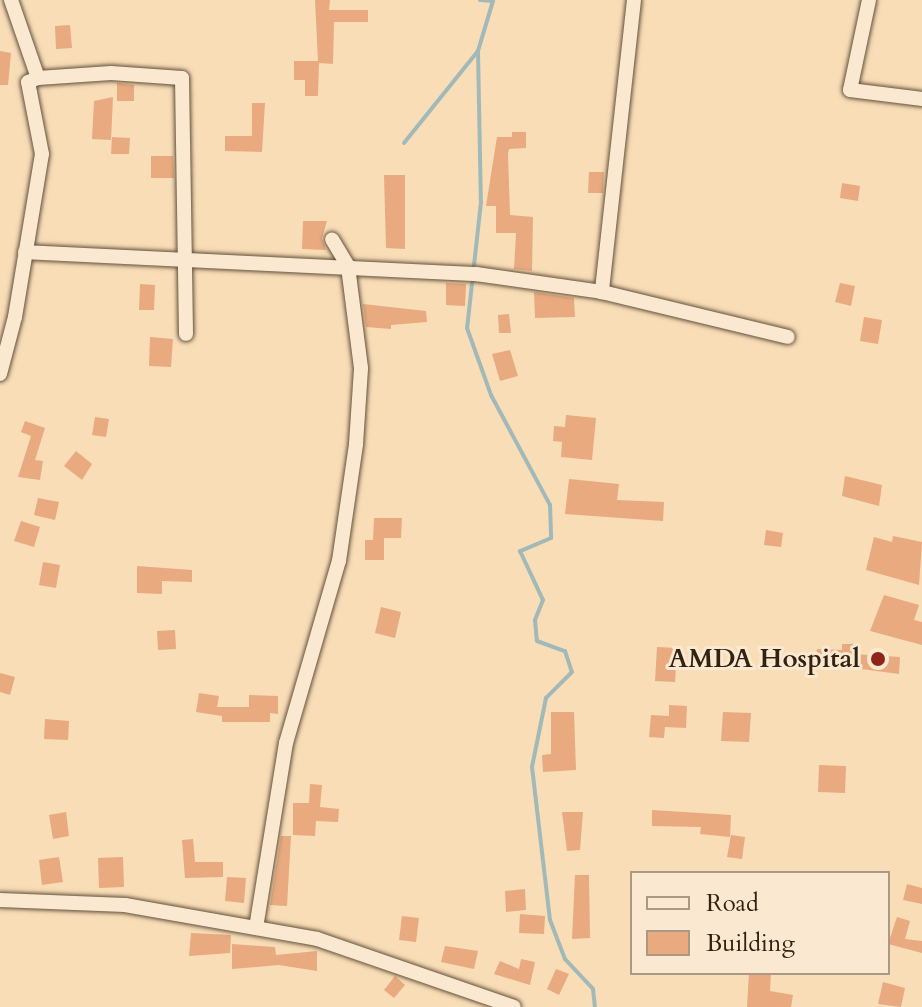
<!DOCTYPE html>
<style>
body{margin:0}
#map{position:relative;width:922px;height:1007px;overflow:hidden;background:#f8ddb7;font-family:Cardo,serif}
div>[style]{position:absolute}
.stream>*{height:4px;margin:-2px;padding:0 2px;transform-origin:2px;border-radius:2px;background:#a2b9b9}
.building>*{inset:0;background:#e9aa7f}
.roads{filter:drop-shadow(0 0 2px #64513b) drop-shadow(0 0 2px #64513b)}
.minor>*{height:14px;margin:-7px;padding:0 7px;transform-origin:7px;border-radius:7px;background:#fae9d0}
.dots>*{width:22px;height:22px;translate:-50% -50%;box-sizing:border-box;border:4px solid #fae9d0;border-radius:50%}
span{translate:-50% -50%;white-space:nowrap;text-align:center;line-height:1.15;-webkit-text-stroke:6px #fae9d0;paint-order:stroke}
.poi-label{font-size:26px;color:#322212;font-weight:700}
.right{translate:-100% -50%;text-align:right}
.legend{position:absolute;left:630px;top:871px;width:260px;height:104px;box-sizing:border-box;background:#fae9d0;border:2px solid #aa9984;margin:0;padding:10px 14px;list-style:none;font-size:24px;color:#322212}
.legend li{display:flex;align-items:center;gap:16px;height:40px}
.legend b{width:40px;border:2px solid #aa9984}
</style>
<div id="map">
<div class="stream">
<i style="left:478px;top:51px;width:151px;rotate:88.9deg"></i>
<i style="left:481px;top:202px;width:127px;rotate:96.3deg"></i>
<i style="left:467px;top:328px;width:71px;rotate:70.3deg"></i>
<i style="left:491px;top:395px;width:125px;rotate:61.8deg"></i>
<i style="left:550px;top:505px;width:33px;rotate:88deg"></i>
<i style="left:551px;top:538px;width:34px;rotate:157deg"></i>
<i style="left:520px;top:551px;width:54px;rotate:64.9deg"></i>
<i style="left:543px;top:600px;width:22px;rotate:112deg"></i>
<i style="left:535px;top:620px;width:21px;rotate:85deg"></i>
<i style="left:537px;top:641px;width:30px;rotate:20deg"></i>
<i style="left:565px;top:651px;width:22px;rotate:72deg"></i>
<i style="left:572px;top:672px;width:37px;rotate:135deg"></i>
<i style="left:546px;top:698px;width:70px;rotate:101.5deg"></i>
<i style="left:532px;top:767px;width:154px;rotate:83.3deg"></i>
<i style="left:550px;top:920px;width:42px;rotate:69deg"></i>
<i style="left:565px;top:959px;width:41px;rotate:47deg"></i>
<i style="left:593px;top:989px;width:18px;rotate:84deg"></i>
<i style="left:404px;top:143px;width:118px;rotate:-51.2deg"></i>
<i style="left:478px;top:51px;width:52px;rotate:-73.3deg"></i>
<i style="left:493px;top:1px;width:13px;rotate:-176deg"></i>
</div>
<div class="building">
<i style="clip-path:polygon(315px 0,330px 0,329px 10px,368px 10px,368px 22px,334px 22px,333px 64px,319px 63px,318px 96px,305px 96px,305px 80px,294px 80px,294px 61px,318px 61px)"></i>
<i style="clip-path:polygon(70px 25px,72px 48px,56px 49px,55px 26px)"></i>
<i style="clip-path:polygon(0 51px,11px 53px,8px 85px,0 85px)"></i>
<i style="clip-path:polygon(117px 83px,134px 85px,134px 101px,117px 101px)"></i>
<i style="clip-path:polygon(113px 97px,111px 140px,92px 139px,94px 101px)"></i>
<i style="clip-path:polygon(252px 103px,265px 103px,262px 152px,225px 151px,225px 136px,252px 136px)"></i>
<i style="clip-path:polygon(512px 132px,526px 132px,526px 148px,509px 149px,508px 154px,510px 215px,533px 217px,532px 271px,514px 269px,516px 233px,496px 233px,496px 206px,486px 206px,497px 137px,512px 137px)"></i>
<i style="clip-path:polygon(112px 137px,130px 138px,129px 154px,111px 154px)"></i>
<i style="clip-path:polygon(151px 156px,173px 156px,174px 178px,151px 178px)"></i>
<i style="clip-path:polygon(589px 172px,604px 172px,603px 193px,588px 193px)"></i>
<i style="clip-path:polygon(384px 175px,405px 175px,405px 249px,386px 248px)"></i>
<i style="clip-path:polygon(842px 183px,860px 186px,858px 201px,840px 198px)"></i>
<i style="clip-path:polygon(303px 221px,327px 221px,322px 238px,326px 250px,302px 249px)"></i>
<i style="clip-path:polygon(446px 283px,466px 284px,465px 306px,446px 305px)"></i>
<i style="clip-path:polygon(840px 283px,855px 286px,851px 306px,835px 302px)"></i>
<i style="clip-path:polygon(140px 284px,155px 285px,154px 310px,139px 310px)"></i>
<i style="clip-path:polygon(534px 292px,574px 298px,575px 317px,535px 318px)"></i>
<i style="clip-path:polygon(363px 304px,426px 311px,427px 322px,391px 325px,391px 329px,366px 327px)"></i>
<i style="clip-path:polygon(509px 314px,511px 333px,499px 333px,498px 315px)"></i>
<i style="clip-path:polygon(864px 317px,882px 320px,878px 344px,860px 341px)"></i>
<i style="clip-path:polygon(150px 337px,173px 339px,171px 367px,149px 366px)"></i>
<i style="clip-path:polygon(510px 350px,518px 376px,500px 381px,492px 354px)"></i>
<i style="clip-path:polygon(566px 415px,596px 418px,592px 460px,561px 457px,562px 442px,553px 441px,554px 426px,565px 427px)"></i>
<i style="clip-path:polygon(95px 417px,109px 419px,106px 437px,92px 435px)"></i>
<i style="clip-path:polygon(25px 421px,45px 428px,35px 460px,43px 461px,40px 480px,18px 477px,31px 436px,21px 432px)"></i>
<i style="clip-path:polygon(76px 451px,92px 464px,82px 480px,64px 466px)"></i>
<i style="clip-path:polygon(845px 476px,882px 485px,879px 506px,842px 496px)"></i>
<i style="clip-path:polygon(569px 479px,619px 484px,617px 500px,664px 502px,663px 521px,565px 514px)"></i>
<i style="clip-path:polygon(38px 498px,59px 502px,55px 520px,34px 515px)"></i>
<i style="clip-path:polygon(374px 518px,402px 518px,401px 538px,384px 538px,384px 560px,365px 560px,365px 540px,373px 540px)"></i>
<i style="clip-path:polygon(21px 521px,40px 527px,34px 547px,14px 541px)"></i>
<i style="clip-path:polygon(766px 530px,783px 533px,781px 547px,764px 545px)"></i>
<i style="clip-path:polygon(893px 536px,922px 542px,919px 585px,866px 570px,874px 537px,892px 542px)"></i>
<i style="clip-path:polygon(43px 562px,60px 565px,56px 588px,39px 585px)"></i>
<i style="clip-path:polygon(137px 566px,192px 570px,192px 582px,162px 581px,162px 594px,137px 593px)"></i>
<i style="clip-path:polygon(884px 595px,919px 605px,914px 620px,922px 622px,922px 645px,870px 631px)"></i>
<i style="clip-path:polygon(381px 607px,401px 612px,395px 638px,375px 633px)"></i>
<i style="clip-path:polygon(175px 630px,176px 649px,158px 650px,157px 631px)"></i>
<i style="clip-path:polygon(842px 644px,853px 644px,853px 654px,900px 657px,899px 674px,816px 663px,817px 649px,842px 650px)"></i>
<i style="clip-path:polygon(657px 647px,677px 648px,675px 682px,655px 681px)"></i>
<i style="clip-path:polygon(0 673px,15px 677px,10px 695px,0 692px)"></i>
<i style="clip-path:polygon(199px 693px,219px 696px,217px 707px,249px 707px,249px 695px,278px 696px,278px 714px,270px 713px,270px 722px,222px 722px,222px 716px,196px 712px)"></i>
<i style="clip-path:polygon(669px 705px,687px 706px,686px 728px,665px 727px,664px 738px,649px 737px,651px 715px,669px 716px)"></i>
<i style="clip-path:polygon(551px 712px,574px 712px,576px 770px,543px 772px,542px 755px,551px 754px)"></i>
<i style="clip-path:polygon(723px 712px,751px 713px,749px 742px,721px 741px)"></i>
<i style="clip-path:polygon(45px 719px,69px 721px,68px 740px,44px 739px)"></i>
<i style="clip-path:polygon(819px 765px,846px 766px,845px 793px,818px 792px)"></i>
<i style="clip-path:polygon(310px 784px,322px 785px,320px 807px,339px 809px,338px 822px,316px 821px,315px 836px,293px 835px,293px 803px,309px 803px)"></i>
<i style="clip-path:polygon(652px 810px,731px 815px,730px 837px,700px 834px,701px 827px,652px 826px)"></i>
<i style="clip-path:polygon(66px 812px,69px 836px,53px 839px,49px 815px)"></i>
<i style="clip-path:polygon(562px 812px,583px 812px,580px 850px,567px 851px)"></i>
<i style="clip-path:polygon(731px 835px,745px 837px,742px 859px,727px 857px)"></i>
<i style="clip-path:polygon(281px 836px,291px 836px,287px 906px,270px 905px)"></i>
<i style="clip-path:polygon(193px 839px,195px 862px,223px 862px,223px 877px,185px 878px,182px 840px)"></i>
<i style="clip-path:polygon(59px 857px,63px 882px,42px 885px,39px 860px)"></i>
<i style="clip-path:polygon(123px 857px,124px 887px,99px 888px,98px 858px)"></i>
<i style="clip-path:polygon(575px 875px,589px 875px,590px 938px,572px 939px)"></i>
<i style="clip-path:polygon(227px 877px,246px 878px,244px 903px,225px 901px)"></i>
<i style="clip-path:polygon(907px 884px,922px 888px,922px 904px,903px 900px)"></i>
<i style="clip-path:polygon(525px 889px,526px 910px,506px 912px,505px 891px)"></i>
<i style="clip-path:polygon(520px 914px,545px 916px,544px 934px,519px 933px)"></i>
<i style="clip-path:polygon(402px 916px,419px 918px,416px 942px,399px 940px)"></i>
<i style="clip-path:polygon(897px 917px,910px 921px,905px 939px,922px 941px,922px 953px,888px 944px)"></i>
<i style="clip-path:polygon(191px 933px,231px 935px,230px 953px,189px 956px)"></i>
<i style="clip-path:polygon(232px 944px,275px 947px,276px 955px,317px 951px,317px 971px,279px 965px,232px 969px)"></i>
<i style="clip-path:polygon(445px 946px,478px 951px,474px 969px,441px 962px)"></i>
<i style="clip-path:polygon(521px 959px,535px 962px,530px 985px,494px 974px,500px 961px,519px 969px)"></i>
<i style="clip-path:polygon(556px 969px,569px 974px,559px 995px,547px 989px)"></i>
<i style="clip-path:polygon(749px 973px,771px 973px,770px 991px,793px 995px,791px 1007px,747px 1007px)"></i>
<i style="clip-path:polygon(395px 976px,405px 985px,394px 998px,384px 990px)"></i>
<i style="clip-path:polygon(883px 982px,905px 988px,901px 1007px,878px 1004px)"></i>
</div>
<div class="roads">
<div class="minor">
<i style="left:634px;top:0;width:294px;rotate:96.3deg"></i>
<i style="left:602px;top:292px;width:191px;rotate:13.6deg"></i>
<i style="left:869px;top:0;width:92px;rotate:101.9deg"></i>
<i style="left:850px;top:90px;width:73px;rotate:7.1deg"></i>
<i style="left:38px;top:78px;width:73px;rotate:-3.9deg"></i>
<i style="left:111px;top:73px;width:71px;rotate:4deg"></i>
<i style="left:182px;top:78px;width:256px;rotate:89.1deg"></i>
<i style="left:25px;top:252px;width:452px;rotate:2.8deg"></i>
<i style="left:476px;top:274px;width:127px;rotate:8.1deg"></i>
<i style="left:0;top:374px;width:59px;rotate:-75.3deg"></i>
<i style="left:15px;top:317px;width:165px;rotate:-80.6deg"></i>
<i style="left:42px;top:154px;width:73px;rotate:-101deg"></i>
<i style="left:28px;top:82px;width:11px;rotate:-22deg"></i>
<i style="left:38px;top:78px;width:83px;rotate:-109.1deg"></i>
<i style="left:0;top:900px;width:125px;rotate:2.3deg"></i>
<i style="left:125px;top:905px;width:195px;rotate:10deg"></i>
<i style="left:317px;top:939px;width:208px;rotate:19deg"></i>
<i style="left:256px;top:928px;width:187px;rotate:-80.8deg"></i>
<i style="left:286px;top:743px;width:190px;rotate:-73.8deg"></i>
<i style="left:339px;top:561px;width:118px;rotate:-81.7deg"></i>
<i style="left:356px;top:444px;width:76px;rotate:-86.2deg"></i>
<i style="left:361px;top:368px;width:103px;rotate:-97.3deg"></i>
<i style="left:348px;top:266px;width:31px;rotate:-121deg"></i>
</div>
</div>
<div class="dots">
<i style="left:878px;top:659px;background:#8f2418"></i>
</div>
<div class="poi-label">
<span class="right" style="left:860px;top:659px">AMDA Hospital</span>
</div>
<ul class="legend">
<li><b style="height:10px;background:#fae9d0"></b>Road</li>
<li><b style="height:22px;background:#e9aa7f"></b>Building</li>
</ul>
</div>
